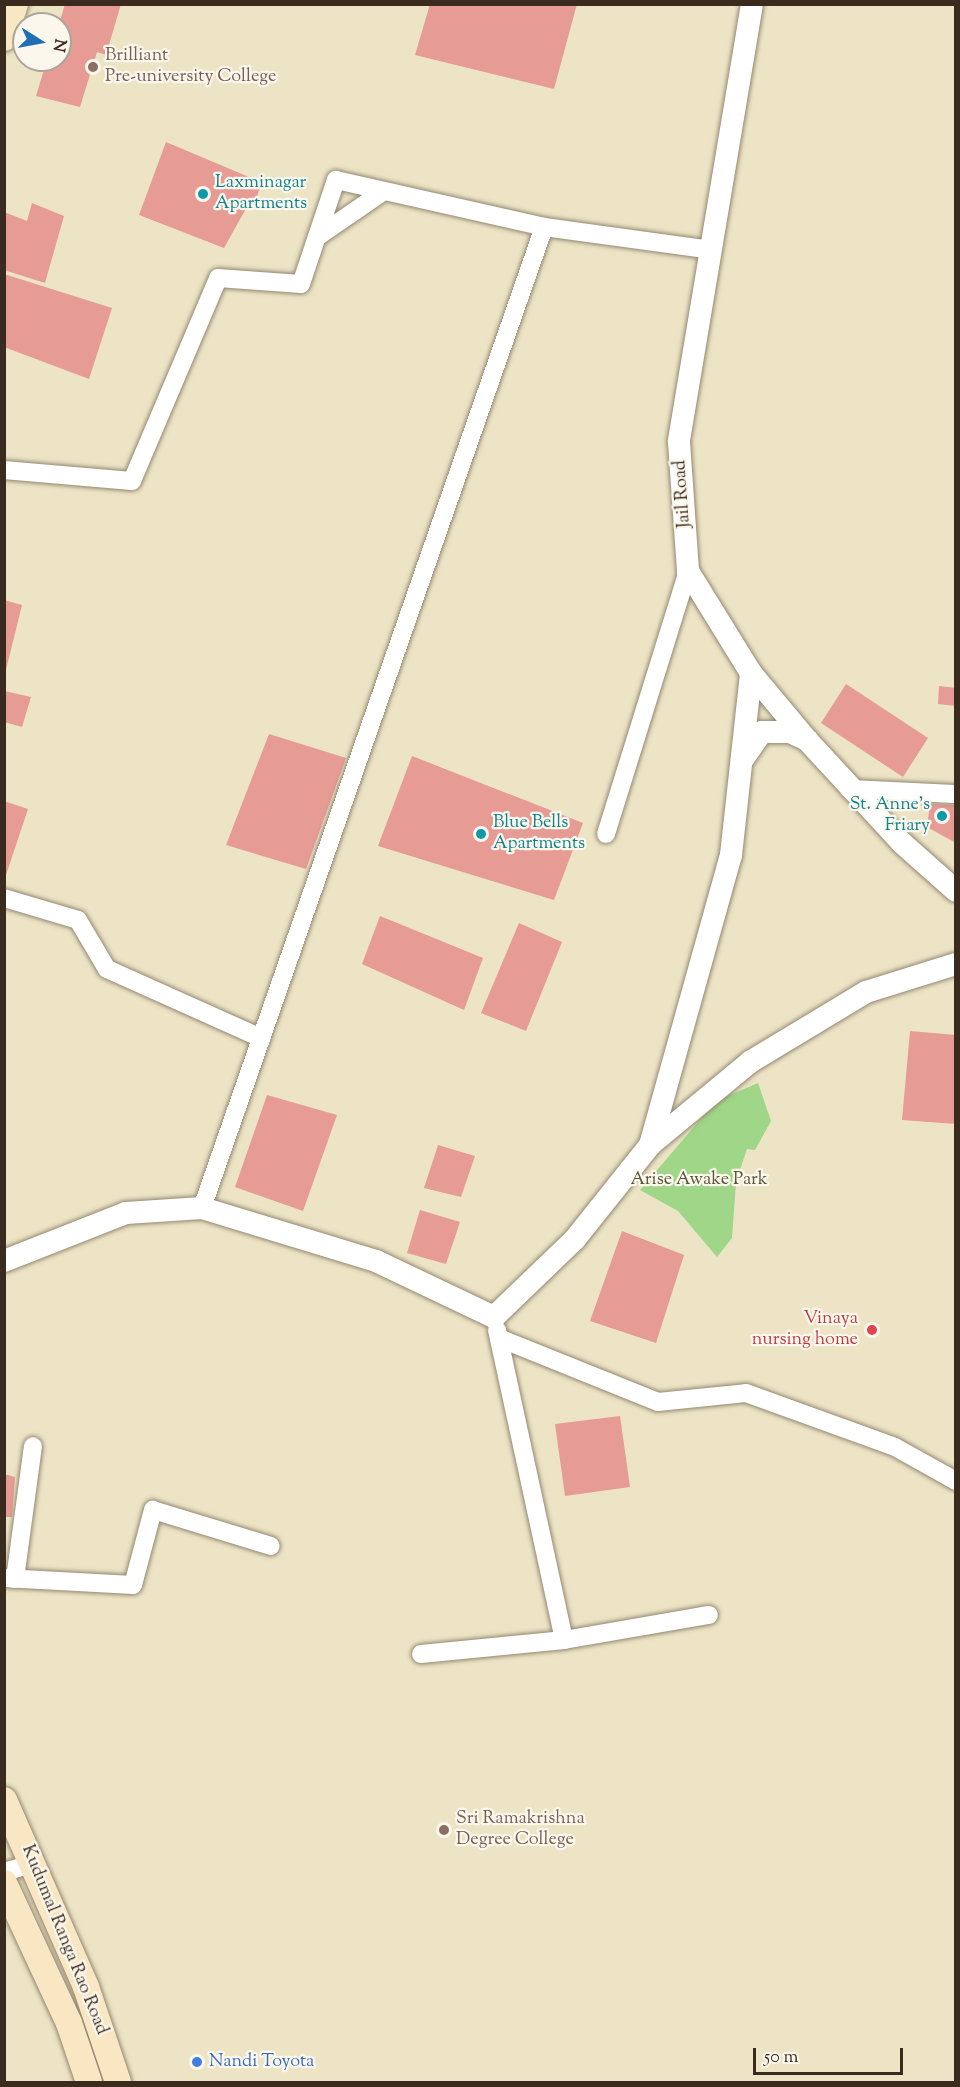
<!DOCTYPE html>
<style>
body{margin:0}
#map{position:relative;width:960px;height:2087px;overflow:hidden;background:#ece4c5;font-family:"Sorts Mill Goudy",serif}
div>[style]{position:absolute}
.green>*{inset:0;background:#9fd687}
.building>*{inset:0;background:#e69b95}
.roads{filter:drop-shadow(0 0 2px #948772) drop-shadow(0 0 2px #948772)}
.minor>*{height:18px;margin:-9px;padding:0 9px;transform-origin:9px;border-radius:9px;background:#fff}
.tertiary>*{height:22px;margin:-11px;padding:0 11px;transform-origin:11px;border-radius:11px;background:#fff}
.secondary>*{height:26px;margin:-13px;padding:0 13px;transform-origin:13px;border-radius:13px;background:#f9e7c3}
.dots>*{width:16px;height:16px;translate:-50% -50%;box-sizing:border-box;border:3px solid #fbf7ec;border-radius:50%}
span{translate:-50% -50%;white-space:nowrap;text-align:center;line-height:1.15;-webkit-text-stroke:4.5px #fbf7ec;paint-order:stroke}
.education-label{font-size:18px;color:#785e54}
.left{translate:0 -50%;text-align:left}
.culture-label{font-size:18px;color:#0d838f}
.right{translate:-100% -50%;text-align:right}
.street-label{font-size:18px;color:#3b2a1e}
.park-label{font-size:18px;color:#545538}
.health-label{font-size:18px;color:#be3a42}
.shop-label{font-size:18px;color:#366cbe}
.frame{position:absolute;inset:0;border:6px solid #3b2a1e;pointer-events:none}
.north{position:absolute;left:12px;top:12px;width:60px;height:60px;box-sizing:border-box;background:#fbf7ec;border:2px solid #aea59a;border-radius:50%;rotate:101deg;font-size:16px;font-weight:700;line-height:24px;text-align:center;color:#3b2a1e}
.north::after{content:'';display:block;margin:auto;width:21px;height:27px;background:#1f6fb2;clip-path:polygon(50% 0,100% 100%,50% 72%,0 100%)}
.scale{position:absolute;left:753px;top:2048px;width:150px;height:27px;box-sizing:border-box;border:3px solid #3b2a1e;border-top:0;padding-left:8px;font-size:18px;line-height:21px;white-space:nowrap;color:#3b2a1e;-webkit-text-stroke:4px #fbf7ec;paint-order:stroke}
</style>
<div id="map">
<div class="green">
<i style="clip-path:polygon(758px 1083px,771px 1121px,755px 1150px,747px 1149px,736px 1182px,732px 1238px,717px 1257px,678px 1211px,640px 1190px,716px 1101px)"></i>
</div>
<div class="building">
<i style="clip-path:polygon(65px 4px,121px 4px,106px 55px,97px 52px,80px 107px,36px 96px,47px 60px,60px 60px,59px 24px)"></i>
<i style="clip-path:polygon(430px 4px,577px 4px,554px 89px,415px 55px)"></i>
<i style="clip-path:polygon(166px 142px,261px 182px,255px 205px,248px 205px,224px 248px,139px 215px)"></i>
<i style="clip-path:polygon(32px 203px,64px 216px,45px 283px,4px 270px,4px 212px,27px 221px)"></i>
<i style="clip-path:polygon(4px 274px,112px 308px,89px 379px,4px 347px)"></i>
<i style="clip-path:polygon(4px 600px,22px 605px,5px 674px,4px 674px)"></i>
<i style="clip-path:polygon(846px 684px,928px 738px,903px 777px,821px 723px)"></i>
<i style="clip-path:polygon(939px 686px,956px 688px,956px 706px,938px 704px)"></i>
<i style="clip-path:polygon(4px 691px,31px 697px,22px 727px,4px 722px)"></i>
<i style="clip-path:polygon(269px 734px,346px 758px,306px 869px,226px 845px)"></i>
<i style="clip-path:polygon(412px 756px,583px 823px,554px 900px,378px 846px)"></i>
<i style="clip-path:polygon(4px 801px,28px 809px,5px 878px,4px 878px)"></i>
<i style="clip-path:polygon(930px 804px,956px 805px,956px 843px,927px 827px)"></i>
<i style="clip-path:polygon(380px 916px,483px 958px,464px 1010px,362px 964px)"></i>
<i style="clip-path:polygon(519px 923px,562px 942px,526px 1031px,481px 1013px)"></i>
<i style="clip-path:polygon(910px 1031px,956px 1035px,956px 1124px,902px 1120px)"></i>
<i style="clip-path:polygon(267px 1095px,337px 1115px,303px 1211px,235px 1187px)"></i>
<i style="clip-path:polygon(438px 1145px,475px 1156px,461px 1197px,424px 1188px)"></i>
<i style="clip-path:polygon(420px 1210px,460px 1222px,446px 1264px,407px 1253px)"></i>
<i style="clip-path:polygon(622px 1231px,684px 1255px,656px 1343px,590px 1321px)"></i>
<i style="clip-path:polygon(620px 1416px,630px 1487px,565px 1496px,555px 1424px)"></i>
<i style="clip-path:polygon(4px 1474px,15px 1477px,12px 1517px,4px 1517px)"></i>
</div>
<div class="roads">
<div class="minor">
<i style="left:317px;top:237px;width:81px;rotate:-34.5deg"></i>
<i style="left:4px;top:470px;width:128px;rotate:4.9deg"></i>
<i style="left:132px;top:481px;width:220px;rotate:-67deg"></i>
<i style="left:218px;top:278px;width:83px;rotate:4.1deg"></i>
<i style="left:301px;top:284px;width:110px;rotate:-71.4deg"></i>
<i style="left:336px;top:180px;width:213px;rotate:12.7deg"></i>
<i style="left:544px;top:227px;width:169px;rotate:7.8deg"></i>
<i style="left:849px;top:789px;width:107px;rotate:2.7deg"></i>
<i style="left:606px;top:834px;width:275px;rotate:-72.7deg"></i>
<i style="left:4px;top:898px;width:77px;rotate:16.6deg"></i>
<i style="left:78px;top:920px;width:57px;rotate:59.4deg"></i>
<i style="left:107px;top:969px;width:169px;rotate:24.1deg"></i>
<i style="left:202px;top:1208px;width:1039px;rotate:-70.78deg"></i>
<i style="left:497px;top:1330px;width:317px;rotate:77.8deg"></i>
<i style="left:499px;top:1338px;width:171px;rotate:21.9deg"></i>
<i style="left:658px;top:1402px;width:88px;rotate:-5.8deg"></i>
<i style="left:746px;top:1393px;width:158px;rotate:19.9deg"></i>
<i style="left:895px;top:1447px;width:70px;rotate:29.1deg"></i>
<i style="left:4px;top:1578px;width:129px;rotate:3.1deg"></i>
<i style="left:133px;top:1585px;width:78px;rotate:-75.1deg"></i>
<i style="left:153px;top:1510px;width:123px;rotate:17deg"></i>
<i style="left:15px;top:1579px;width:134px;rotate:-82.3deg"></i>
<i style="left:421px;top:1654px;width:144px;rotate:-5.6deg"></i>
<i style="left:564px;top:1640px;width:147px;rotate:-9.8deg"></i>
<i style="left:4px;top:1872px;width:32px;rotate:-16deg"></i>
</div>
<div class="tertiary">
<i style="left:752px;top:4px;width:444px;rotate:99.5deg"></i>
<i style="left:679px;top:442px;width:129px;rotate:86deg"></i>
<i style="left:688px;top:571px;width:120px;rotate:58.3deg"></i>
<i style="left:751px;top:673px;width:87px;rotate:50.1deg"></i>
<i style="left:807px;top:740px;width:140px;rotate:47.3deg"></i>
<i style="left:902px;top:843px;width:72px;rotate:41.6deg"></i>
<i style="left:743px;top:759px;width:33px;rotate:-55deg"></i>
<i style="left:762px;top:732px;width:28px"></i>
<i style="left:790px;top:732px;width:19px;rotate:25deg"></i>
<i style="left:651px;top:1144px;width:129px;rotate:-39.6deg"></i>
<i style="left:750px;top:1062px;width:135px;rotate:-31.1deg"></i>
<i style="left:866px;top:992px;width:94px;rotate:-17.3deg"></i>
<i style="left:4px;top:1261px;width:131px;rotate:-21.5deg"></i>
<i style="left:126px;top:1213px;width:76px;rotate:-3.8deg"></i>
<i style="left:202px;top:1208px;width:182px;rotate:16.9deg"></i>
<i style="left:376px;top:1261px;width:131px;rotate:25.4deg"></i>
<i style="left:494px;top:1317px;width:112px;rotate:-43.9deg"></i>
<i style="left:575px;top:1239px;width:120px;rotate:-51.4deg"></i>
<i style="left:650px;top:1145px;width:301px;rotate:-74.4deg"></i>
<i style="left:731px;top:855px;width:183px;rotate:-83.7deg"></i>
</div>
<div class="secondary">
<i style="left:4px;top:38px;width:36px;rotate:-72deg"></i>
<i style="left:4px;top:1800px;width:204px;rotate:66.3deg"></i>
<i style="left:86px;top:1987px;width:100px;rotate:71.4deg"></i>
<i style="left:4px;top:1883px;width:154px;rotate:65.1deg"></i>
<i style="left:69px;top:2023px;width:62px;rotate:71.3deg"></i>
</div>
</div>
<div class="dots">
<i style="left:93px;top:67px;background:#8d6e63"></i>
<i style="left:203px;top:194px;background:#0f9aa8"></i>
<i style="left:942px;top:816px;background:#0f9aa8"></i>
<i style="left:481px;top:834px;background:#0f9aa8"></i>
<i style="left:872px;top:1330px;background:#e0444e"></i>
<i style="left:444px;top:1830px;background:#8d6e63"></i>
<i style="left:197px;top:2062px;background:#3f7fe0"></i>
</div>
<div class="education-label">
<span class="left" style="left:105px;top:67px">Brilliant<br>Pre-university College</span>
<span class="left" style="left:456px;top:1830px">Sri Ramakrishna<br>Degree College</span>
</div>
<div class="culture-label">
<span class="left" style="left:215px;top:194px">Laxminagar<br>Apartments</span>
<span class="right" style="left:930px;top:816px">St. Anne's<br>Friary</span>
<span class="left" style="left:493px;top:834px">Blue Bells<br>Apartments</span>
</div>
<div class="street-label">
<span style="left:683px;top:494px;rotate:-94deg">Jail Road</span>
<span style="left:64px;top:1940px;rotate:68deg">Kudumal Ranga Rao Road</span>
</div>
<div class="park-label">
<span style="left:699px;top:1180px">Arise Awake Park</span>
</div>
<div class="health-label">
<span class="right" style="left:858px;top:1330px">Vinaya<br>nursing home</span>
</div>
<div class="shop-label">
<span class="left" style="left:209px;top:2062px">Nandi Toyota</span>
</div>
<div class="frame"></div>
<div class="north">N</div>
<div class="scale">50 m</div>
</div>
